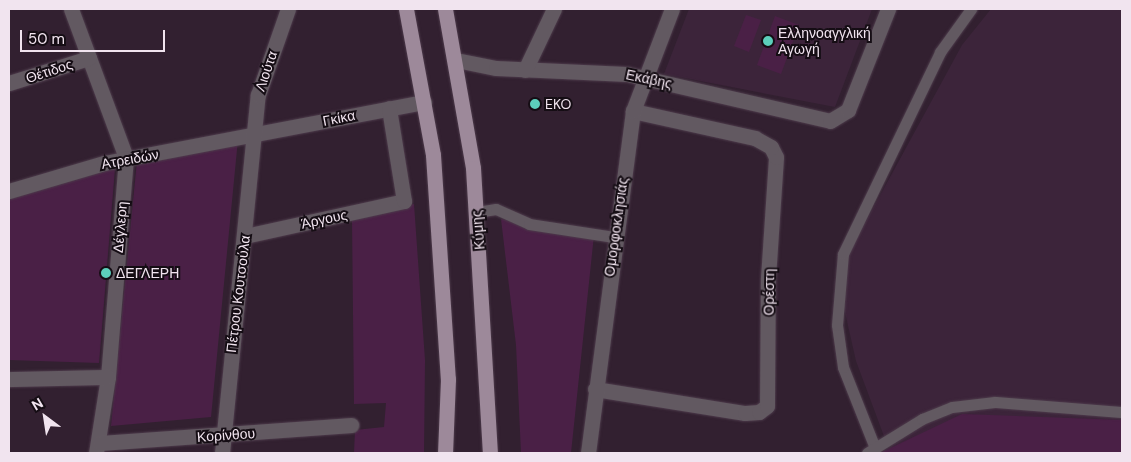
<!DOCTYPE html>
<meta charset="utf-8">
<style>
body{margin:0}
#map{position:relative;width:1131px;height:462px;overflow:hidden;background:#322030;font-family:"DM Sans",sans-serif}
div>[style]{position:absolute}
.built>*{inset:0;background:#3c243a}
.green>*{inset:0;background:#4a2046}
.roads{filter:drop-shadow(0 0 1px #4d3b4b) drop-shadow(0 0 1px #4d3b4b)}
.lane>*{height:11px;margin:-5.5px;padding:0 5.5px;transform-origin:5.5px;border-radius:5.5px;background:#625961}
.street>*{height:15px;margin:-7.5px;padding:0 7.5px;transform-origin:7.5px;border-radius:7.5px;background:#625961}
.primary>*{height:15px;margin:-7.5px;padding:0 7.5px;transform-origin:7.5px;border-radius:7.5px;background:#9d899a}
.dots>*{width:14px;height:14px;translate:-50% -50%;box-sizing:border-box;border:2px solid #150d14;border-radius:50%}
span{translate:-50% -50%;white-space:nowrap;text-align:center;line-height:1.15;-webkit-text-stroke:4px #150d14;paint-order:stroke}
.poi-label{font-size:14px;color:#f1e4ef}
.left{translate:0 -50%;text-align:left}
.street-label{font-size:14px;color:#f1e4ef}
.frame{position:absolute;inset:0;border:10px solid #f1e4ef;pointer-events:none}
.north{position:absolute;left:20px;top:392px;width:50px;height:50px;-webkit-text-stroke:4px #150d14;paint-order:stroke;rotate:329deg;font-size:14px;font-weight:700;line-height:20px;text-align:center;color:#f1e4ef}
.north::after{content:'';display:block;margin:auto;width:18px;height:22px;background:#f1e4ef;clip-path:polygon(50% 0,100% 100%,50% 72%,0 100%)}
.scale{position:absolute;left:20px;top:30px;width:145px;height:22px;box-sizing:border-box;border:2px solid #f1e4ef;border-top:0;padding-left:6px;font-size:15px;line-height:18px;white-space:nowrap;color:#f1e4ef;-webkit-text-stroke:4px #150d14;paint-order:stroke}
</style>
<div id="map">
<div class="built">
<i style="clip-path:polygon(689px 9px,872px 9px,835px 107px,664px 74px)"></i>
<i style="clip-path:polygon(991px 9px,1122px 9px,1122px 453px,880px 453px,888px 447px,856px 361px,842px 299px,846px 258px,962px 45px)"></i>
</div>
<div class="green">
<i style="clip-path:polygon(746px 15px,761px 20px,749px 52px,734px 46px)"></i>
<i style="clip-path:polygon(775px 16px,799px 25px,781px 74px,757px 65px)"></i>
<i style="clip-path:polygon(238px 139px,211px 417px,111px 426px,137px 161px)"></i>
<i style="clip-path:polygon(115px 168px,99px 363px,9px 360px,9px 198px)"></i>
<i style="clip-path:polygon(414px 204px,425px 360px,424px 453px,354px 453px,355px 430px,384px 427px,386px 403px,354px 404px,352px 220px)"></i>
<i style="clip-path:polygon(501px 219px,594px 235px,571px 453px,521px 453px,516px 345px)"></i>
<i style="clip-path:polygon(962px 414px,1122px 420px,1122px 453px,880px 453px)"></i>
</div>
<div class="roads">
<div class="lane">
<i style="left:477px;top:212px;width:19px;rotate:-9deg"></i>
<i style="left:496px;top:209px;width:36px;rotate:24deg"></i>
<i style="left:529px;top:224px;width:86px;rotate:8.7deg"></i>
<i style="left:875px;top:448px;width:87px;rotate:-111.6deg"></i>
<i style="left:843px;top:367px;width:42px;rotate:-98.1deg"></i>
<i style="left:837px;top:325px;width:71px;rotate:-85.2deg"></i>
<i style="left:843px;top:254px;width:224px;rotate:-64.3deg"></i>
<i style="left:940px;top:52px;width:53px;rotate:-54.2deg"></i>
<i style="left:867px;top:453px;width:65px;rotate:-31.7deg"></i>
<i style="left:922px;top:419px;width:32px;rotate:-22deg"></i>
<i style="left:952px;top:407px;width:43px;rotate:-6.6deg"></i>
<i style="left:995px;top:402px;width:127px;rotate:4.5deg"></i>
</div>
<div class="street">
<i style="left:71px;top:9px;width:159px;rotate:69.7deg"></i>
<i style="left:126px;top:158px;width:220px;rotate:94.7deg"></i>
<i style="left:108px;top:377px;width:77px;rotate:99deg"></i>
<i style="left:456px;top:60px;width:41px;rotate:11.3deg"></i>
<i style="left:496px;top:68px;width:131px;rotate:2.6deg"></i>
<i style="left:627px;top:74px;width:208px;rotate:13deg"></i>
<i style="left:830px;top:121px;width:21px;rotate:-31deg"></i>
<i style="left:848px;top:110px;width:109px;rotate:-68.4deg"></i>
<i style="left:525px;top:70px;width:68px;rotate:-64.6deg"></i>
<i style="left:9px;top:83px;width:84px;rotate:-17.4deg"></i>
<i style="left:9px;top:191px;width:99px;rotate:-16.4deg"></i>
<i style="left:104px;top:163px;width:326px;rotate:-10.8deg"></i>
<i style="left:245px;top:236px;width:163px;rotate:-12.4deg"></i>
<i style="left:404px;top:201px;width:94px;rotate:-99.2deg"></i>
<i style="left:9px;top:379px;width:99px;rotate:-1.2deg"></i>
<i style="left:595px;top:389px;width:152px;rotate:9.1deg"></i>
<i style="left:745px;top:413px;width:14px;rotate:-4deg"></i>
<i style="left:759px;top:412px;width:10px;rotate:-37deg"></i>
<i style="left:767px;top:406px;width:128px;rotate:-89.6deg"></i>
<i style="left:768px;top:278px;width:121px;rotate:-86.2deg"></i>
<i style="left:776px;top:157px;width:11px;rotate:-117deg"></i>
<i style="left:771px;top:147px;width:18px;rotate:-151deg"></i>
<i style="left:755px;top:138px;width:125px;rotate:-167.5deg"></i>
<i style="left:101px;top:443px;width:251px;rotate:-4.1deg"></i>
<i style="left:222px;top:453px;width:360px;rotate:-84.3deg"></i>
<i style="left:258px;top:95px;width:91px;rotate:-70.8deg"></i>
<i style="left:588px;top:453px;width:345px;rotate:-82.5deg"></i>
<i style="left:633px;top:111px;width:109px;rotate:-69.1deg"></i>
</div>
<div class="primary">
<i style="left:406px;top:9px;width:148px;rotate:79.5deg"></i>
<i style="left:433px;top:155px;width:225px;rotate:86.2deg"></i>
<i style="left:448px;top:379px;width:74px;rotate:92.3deg"></i>
<i style="left:445px;top:9px;width:161px;rotate:80deg"></i>
<i style="left:473px;top:168px;width:286px;rotate:86.6deg"></i>
</div>
</div>
<div class="dots">
<i style="left:768px;top:41px;background:#5ccebb"></i>
<i style="left:535px;top:104px;background:#5ccebb"></i>
<i style="left:106px;top:273px;background:#5ccebb"></i>
</div>
<div class="poi-label">
<span class="left" style="left:778px;top:41px">Ελληνοαγγλική<br>Αγωγή</span>
<span class="left" style="left:545px;top:104px">EKO</span>
<span class="left" style="left:116px;top:273px">ΔΕΓΛΕΡΗ</span>
</div>
<div class="street-label">
<span style="left:49px;top:71px;rotate:-18deg">Θέτιδος</span>
<span style="left:266px;top:71px;rotate:-71deg">Λιούτα</span>
<span style="left:649px;top:79px;rotate:12deg">Εκάβης</span>
<span style="left:339px;top:118px;rotate:-11deg">Γκίκα</span>
<span style="left:130px;top:159px;rotate:-10deg">Ατρειδών</span>
<span style="left:324px;top:219px;rotate:-12deg">Άργους</span>
<span style="left:120px;top:227px;rotate:-85deg">Δέγλερη</span>
<span style="left:616px;top:227px;rotate:-82deg">Ομορφοκλησιάς</span>
<span style="left:478px;top:230px;rotate:-95deg">Κύμης</span>
<span style="left:769px;top:292px;rotate:-89deg">Ορέστη</span>
<span style="left:238px;top:294px;rotate:-83deg">Πέτρου Κουτσούλα</span>
<span style="left:226px;top:435px;rotate:-4deg">Κορίνθου</span>
</div>
<div class="frame"></div>
<div class="north">N</div>
<div class="scale">50 m</div>
</div>
